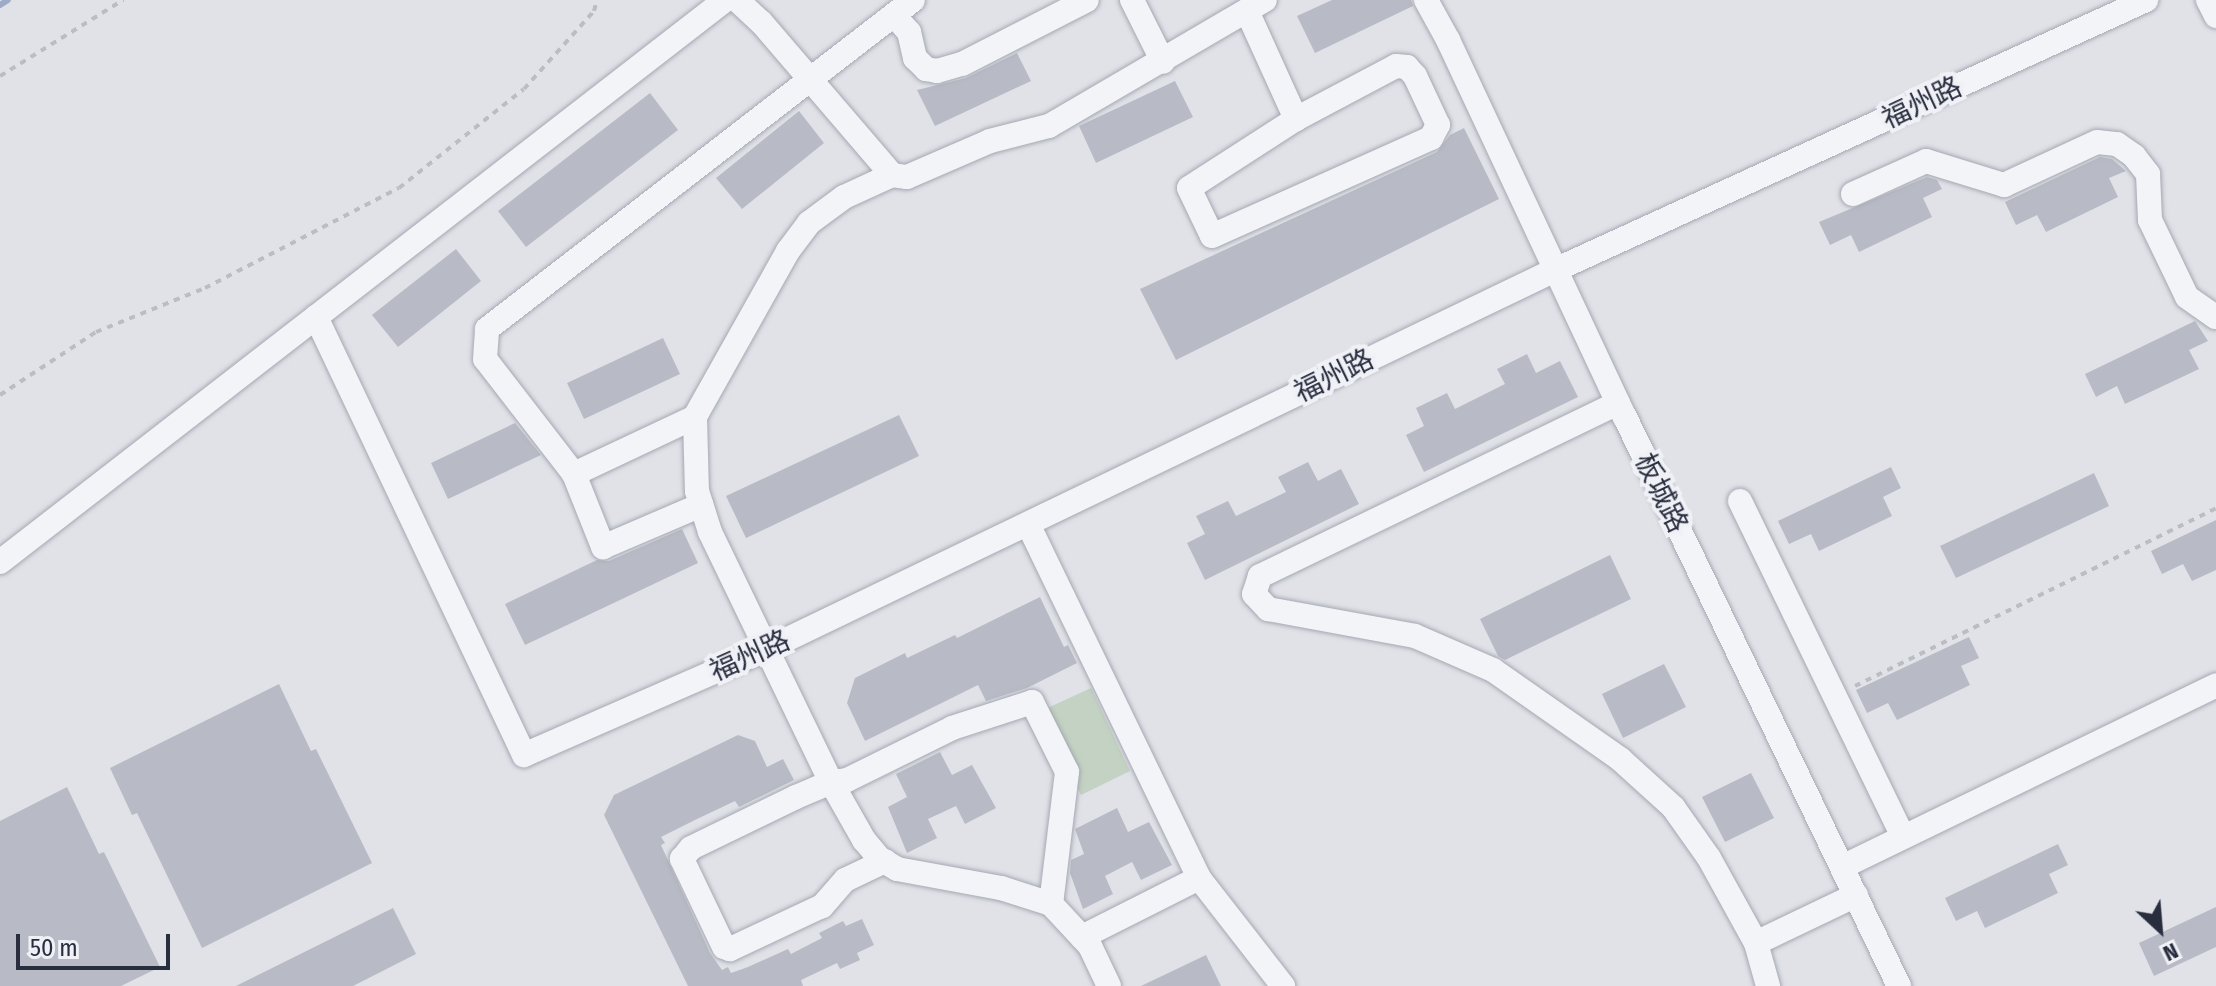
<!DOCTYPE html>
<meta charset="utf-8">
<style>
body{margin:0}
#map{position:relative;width:2216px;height:986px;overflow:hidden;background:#e0e2e8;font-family:"Fira Sans Condensed","Noto Sans SC",sans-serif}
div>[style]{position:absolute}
.green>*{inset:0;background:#c3d2c2}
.stream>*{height:6px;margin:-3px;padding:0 3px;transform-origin:3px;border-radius:3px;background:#9dabc7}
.building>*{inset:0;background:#b8bbc5}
.path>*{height:4px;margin-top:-2px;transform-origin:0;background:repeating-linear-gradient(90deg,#babdc3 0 6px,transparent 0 12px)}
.roads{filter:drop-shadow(0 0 2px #a5a8b2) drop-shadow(0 0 2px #a5a8b2)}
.minor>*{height:24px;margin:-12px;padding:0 12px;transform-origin:12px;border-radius:12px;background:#f3f4f7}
span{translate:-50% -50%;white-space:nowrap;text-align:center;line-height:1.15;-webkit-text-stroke:8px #f0f1f6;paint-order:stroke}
.street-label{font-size:28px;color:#292e3f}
.north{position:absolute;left:2120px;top:890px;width:80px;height:80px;-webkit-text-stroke:6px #f0f1f6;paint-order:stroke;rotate:154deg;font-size:22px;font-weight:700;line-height:32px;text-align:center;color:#292e3f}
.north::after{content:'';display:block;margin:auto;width:28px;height:36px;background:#292e3f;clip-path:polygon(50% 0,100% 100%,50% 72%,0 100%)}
.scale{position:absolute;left:16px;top:934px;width:154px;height:36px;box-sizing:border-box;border:4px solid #292e3f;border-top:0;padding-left:10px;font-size:24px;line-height:28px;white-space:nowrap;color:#292e3f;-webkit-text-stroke:6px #f0f1f6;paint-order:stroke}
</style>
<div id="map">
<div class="green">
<i style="clip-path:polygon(1091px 688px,1130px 771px,1081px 795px,1041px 711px)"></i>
</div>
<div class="stream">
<i style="left:0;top:5px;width:9px;rotate:-32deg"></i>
</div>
<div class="building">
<i style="clip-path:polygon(1332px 0,1411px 0,1413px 6px,1315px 53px,1297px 16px)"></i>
<i style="clip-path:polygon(1017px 53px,1031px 81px,935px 126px,917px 90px,966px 78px)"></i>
<i style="clip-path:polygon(1175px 81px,1193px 117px,1096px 163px,1079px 126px)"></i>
<i style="clip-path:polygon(650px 93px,678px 130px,526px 247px,498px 211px)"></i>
<i style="clip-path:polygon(799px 111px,824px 143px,742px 209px,716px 178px)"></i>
<i style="clip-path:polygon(1464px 128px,1499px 199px,1176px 360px,1140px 289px,1437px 152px,1450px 135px)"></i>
<i style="clip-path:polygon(2100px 157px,2112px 159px,2126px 171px,2109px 178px,2118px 197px,2046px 232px,2037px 215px,2016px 225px,2005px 202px)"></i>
<i style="clip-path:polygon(1927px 177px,1937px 180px,1942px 189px,1923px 198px,1932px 217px,1859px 252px,1851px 235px,1830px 245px,1819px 222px)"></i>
<i style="clip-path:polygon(456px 249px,481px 281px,398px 347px,372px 315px)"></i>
<i style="clip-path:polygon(2195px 321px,2208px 341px,2189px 350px,2199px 369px,2125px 404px,2117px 386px,2096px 397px,2085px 374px)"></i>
<i style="clip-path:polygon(663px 338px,680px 374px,584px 419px,567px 383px)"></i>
<i style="clip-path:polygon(1527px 354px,1536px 373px,1560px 361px,1578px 397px,1424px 472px,1406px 435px,1424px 426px,1416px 408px,1447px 393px,1455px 409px,1505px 384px,1497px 369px)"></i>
<i style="clip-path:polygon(899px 415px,919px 456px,746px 538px,726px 496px)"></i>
<i style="clip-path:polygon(515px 423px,541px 455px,448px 499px,431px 463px)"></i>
<i style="clip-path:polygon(1308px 462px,1318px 481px,1341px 469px,1359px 504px,1205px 580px,1187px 543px,1205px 534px,1196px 516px,1228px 501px,1236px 516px,1286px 492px,1278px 477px)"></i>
<i style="clip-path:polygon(1891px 467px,1901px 488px,1883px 497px,1892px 516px,1819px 551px,1811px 534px,1789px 544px,1778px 521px)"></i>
<i style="clip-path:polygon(2094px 473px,2109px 506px,1956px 578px,1940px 546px)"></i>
<i style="clip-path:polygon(2216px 520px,2216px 570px,2192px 581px,2183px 564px,2162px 574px,2151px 551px)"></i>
<i style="clip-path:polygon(682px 529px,698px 563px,525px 645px,505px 604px,597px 560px,609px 561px)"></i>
<i style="clip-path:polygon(1610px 555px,1631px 599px,1505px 660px,1498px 656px,1480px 619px)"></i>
<i style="clip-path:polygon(1040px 597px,1064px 647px,1068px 645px,1077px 663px,1027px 688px,986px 701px,978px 685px,865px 741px,847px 703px,855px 678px,905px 653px,907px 658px,955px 635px,957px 638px)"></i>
<i style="clip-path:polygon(1969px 637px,1979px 658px,1961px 666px,1970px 685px,1897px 720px,1888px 703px,1867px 713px,1856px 690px)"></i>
<i style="clip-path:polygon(1664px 664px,1686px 707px,1623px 738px,1602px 694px)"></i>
<i style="clip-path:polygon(279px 684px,311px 751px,316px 749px,372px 863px,202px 948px,137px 813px,132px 815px,110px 768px)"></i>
<i style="clip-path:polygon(738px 735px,755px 741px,767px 767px,783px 759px,794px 780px,739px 807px,735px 801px,697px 819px,661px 837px,665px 843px,661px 845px,710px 953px,722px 970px,728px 967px,731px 973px,748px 967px,788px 949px,791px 954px,822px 938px,819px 933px,843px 921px,846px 926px,862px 919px,874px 945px,857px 953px,860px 960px,840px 969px,837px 963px,801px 980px,803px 986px,688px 986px,604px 815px,614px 795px)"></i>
<i style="clip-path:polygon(940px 752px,952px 775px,972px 765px,996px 808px,965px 824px,956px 806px,928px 819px,937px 838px,907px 853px,888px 807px,907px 797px,896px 774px)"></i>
<i style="clip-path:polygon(1751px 773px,1774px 818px,1725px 842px,1702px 797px)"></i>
<i style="clip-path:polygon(67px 787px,99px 854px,104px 852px,160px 967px,121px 986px,0 986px,0 821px)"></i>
<i style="clip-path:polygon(1117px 808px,1128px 832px,1149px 822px,1172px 865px,1141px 880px,1132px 862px,1105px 876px,1113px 894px,1083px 909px,1070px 873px,1071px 860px,1084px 854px,1075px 829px)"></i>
<i style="clip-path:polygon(2058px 844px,2068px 865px,2049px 874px,2058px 893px,1985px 928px,1977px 911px,1956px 921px,1945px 898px)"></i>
<i style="clip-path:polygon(2216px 907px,2216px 947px,2154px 976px,2139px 943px)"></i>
<i style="clip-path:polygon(393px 908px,416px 954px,353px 986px,236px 986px)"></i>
<i style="clip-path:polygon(1206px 955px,1221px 986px,1141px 986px)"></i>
</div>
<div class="path">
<i style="left:0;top:76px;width:145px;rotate:-31.7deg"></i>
<i style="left:0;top:395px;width:115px;rotate:-33.3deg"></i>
<i style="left:96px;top:332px;width:118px;rotate:-22deg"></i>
<i style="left:205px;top:288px;width:218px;rotate:-27.3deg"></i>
<i style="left:399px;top:188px;width:159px;rotate:-38.4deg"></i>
<i style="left:524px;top:89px;width:105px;rotate:-48.1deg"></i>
<i style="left:594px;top:11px;width:11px;rotate:-75deg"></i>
<i style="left:1855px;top:686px;width:402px;rotate:-26.2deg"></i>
</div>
<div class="roads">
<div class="minor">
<i style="left:737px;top:0;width:33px;rotate:43deg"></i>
<i style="left:761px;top:22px;width:201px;rotate:49.4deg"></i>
<i style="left:892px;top:175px;width:53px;rotate:155.4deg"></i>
<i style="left:844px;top:197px;width:44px;rotate:143.4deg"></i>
<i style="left:809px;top:223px;width:35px;rotate:127deg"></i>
<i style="left:788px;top:251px;width:190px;rotate:119.3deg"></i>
<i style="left:695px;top:417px;width:74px;rotate:88.5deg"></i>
<i style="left:697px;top:491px;width:43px;rotate:72.4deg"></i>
<i style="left:710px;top:532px;width:278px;rotate:64.2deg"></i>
<i style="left:831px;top:782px;width:67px;rotate:60.4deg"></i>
<i style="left:864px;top:840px;width:25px;rotate:50deg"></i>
<i style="left:880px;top:859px;width:20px;rotate:30deg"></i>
<i style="left:897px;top:869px;width:106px;rotate:10.4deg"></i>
<i style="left:1001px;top:888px;width:52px;rotate:17.7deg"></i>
<i style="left:1051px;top:904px;width:57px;rotate:47.1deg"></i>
<i style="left:1090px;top:946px;width:44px;rotate:64.6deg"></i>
<i style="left:1132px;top:0;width:69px;rotate:63.4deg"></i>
<i style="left:1426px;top:0;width:46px;rotate:61.2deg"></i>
<i style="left:1448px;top:40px;width:416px;rotate:64.9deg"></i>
<i style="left:1625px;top:417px;width:632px;rotate:64.29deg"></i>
<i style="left:2208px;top:0;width:18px;rotate:63deg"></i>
<i style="left:1247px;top:11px;width:119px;rotate:65.6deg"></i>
<i style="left:1296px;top:119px;width:127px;rotate:147.2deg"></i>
<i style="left:1189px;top:188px;width:53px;rotate:64.4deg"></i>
<i style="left:1212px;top:236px;width:240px;rotate:-24.1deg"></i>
<i style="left:1431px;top:138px;width:15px;rotate:-62deg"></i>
<i style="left:1438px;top:125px;width:54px;rotate:-115.1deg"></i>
<i style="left:1415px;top:76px;width:12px;rotate:-132deg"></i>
<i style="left:1407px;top:67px;width:11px;rotate:-175deg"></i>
<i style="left:1396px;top:66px;width:113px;rotate:152.1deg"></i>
<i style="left:894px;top:15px;width:23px;rotate:49deg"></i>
<i style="left:909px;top:32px;width:27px;rotate:77deg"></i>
<i style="left:915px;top:58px;width:16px;rotate:45deg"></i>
<i style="left:926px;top:69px;width:11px;rotate:10deg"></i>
<i style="left:937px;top:71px;width:26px;rotate:-16deg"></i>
<i style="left:962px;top:64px;width:140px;rotate:-27.1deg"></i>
<i style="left:892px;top:175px;width:15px;rotate:8deg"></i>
<i style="left:907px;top:177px;width:90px;rotate:-23.4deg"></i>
<i style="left:990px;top:141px;width:61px;rotate:-14.3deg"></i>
<i style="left:1049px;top:126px;width:250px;rotate:-30.3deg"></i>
<i style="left:1853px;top:194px;width:80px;rotate:-24.3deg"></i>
<i style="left:1926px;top:161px;width:82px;rotate:17.1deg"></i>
<i style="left:2004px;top:185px;width:102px;rotate:-24.8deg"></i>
<i style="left:2097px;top:142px;width:20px;rotate:6deg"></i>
<i style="left:2117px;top:144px;width:21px;rotate:35deg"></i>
<i style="left:2134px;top:156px;width:23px;rotate:52deg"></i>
<i style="left:2148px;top:174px;width:46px;rotate:87.5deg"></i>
<i style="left:2150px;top:220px;width:85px;rotate:64.3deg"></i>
<i style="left:2187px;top:297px;width:35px;rotate:35deg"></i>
<i style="left:316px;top:317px;width:485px;rotate:64.6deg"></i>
<i style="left:524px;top:755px;width:265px;rotate:-23.6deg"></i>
<i style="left:767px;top:649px;width:874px;rotate:-25.69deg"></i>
<i style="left:1555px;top:270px;width:650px;rotate:-24.55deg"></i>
<i style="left:1618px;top:403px;width:398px;rotate:154.2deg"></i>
<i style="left:1260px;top:576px;width:19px;rotate:108deg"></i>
<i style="left:1254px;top:594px;width:21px;rotate:47deg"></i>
<i style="left:1268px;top:609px;width:149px;rotate:10.4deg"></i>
<i style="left:1415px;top:636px;width:85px;rotate:23.6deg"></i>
<i style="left:1493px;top:670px;width:155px;rotate:35deg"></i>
<i style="left:1620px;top:759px;width:72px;rotate:42.2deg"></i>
<i style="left:1673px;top:807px;width:62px;rotate:54.8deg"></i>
<i style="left:1709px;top:858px;width:97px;rotate:61.1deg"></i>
<i style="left:1756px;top:943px;width:45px;rotate:74.4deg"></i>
<i style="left:695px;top:417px;width:134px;rotate:154.8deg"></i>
<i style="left:574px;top:474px;width:145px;rotate:-127.7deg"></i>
<i style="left:485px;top:359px;width:30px;rotate:-86deg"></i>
<i style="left:487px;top:329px;width:538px;rotate:-37.68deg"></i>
<i style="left:574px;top:474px;width:79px;rotate:68.3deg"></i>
<i style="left:603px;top:547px;width:107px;rotate:-23.2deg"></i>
<i style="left:1740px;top:501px;width:373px;rotate:64.1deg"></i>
<i style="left:1028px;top:524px;width:393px;rotate:64.2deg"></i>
<i style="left:0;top:562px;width:917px;rotate:-37.78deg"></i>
<i style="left:885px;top:861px;width:44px;rotate:154.6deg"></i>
<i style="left:845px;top:880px;width:35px;rotate:131deg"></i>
<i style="left:822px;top:906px;width:102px;rotate:154.9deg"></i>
<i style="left:730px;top:949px;width:6px;rotate:-162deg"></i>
<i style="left:724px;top:947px;width:98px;rotate:-115.5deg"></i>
<i style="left:682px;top:859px;width:14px;rotate:-51deg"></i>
<i style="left:691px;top:848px;width:117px;rotate:-25.9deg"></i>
<i style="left:796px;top:797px;width:38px;rotate:-23deg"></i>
<i style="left:831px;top:782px;width:16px;rotate:-7deg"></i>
<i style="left:847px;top:780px;width:117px;rotate:-26.3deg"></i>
<i style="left:952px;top:728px;width:84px;rotate:-18deg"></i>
<i style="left:1032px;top:702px;width:78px;rotate:63.4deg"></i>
<i style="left:1067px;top:772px;width:133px;rotate:96.9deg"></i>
<i style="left:1842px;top:867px;width:416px;rotate:-25.9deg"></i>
<i style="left:1082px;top:937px;width:131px;rotate:-26.8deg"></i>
<i style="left:1199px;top:878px;width:137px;rotate:52.1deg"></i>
<i style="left:1756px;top:943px;width:111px;rotate:-25.6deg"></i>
</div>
</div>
<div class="street-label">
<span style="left:1922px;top:103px;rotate:-25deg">福州路</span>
<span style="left:1334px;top:376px;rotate:-26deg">福州路</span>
<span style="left:1661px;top:493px;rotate:64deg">板城路</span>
<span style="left:750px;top:656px;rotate:-24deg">福州路</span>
</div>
<div class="north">N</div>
<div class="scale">50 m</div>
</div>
